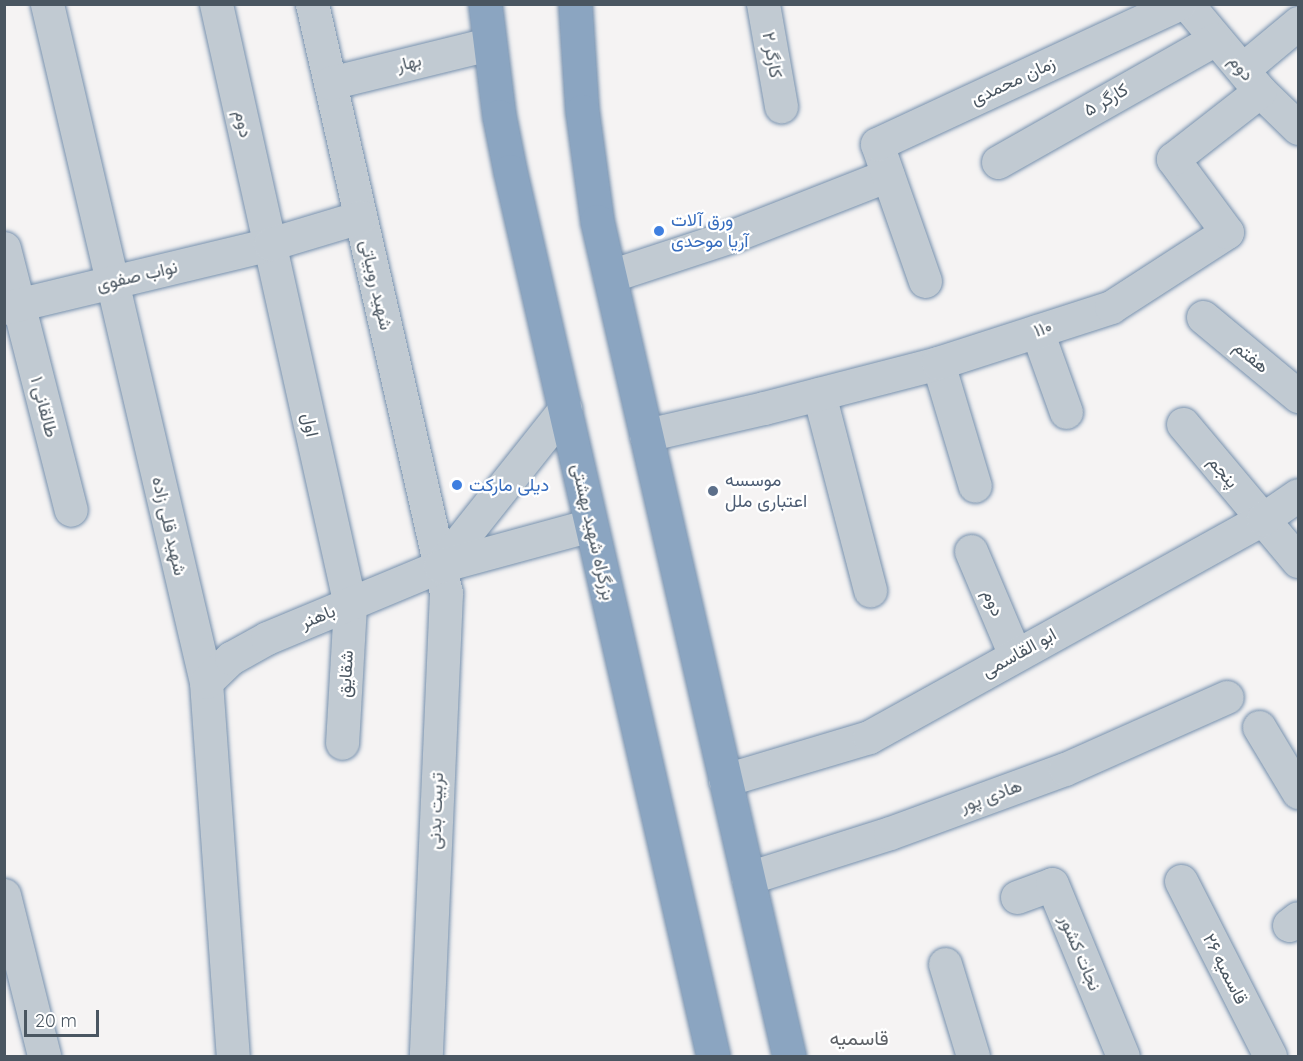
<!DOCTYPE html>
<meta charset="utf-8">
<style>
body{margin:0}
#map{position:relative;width:1303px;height:1061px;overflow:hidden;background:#f5f3f3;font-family:Quicksand,Vazirmatn,sans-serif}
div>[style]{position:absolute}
.roads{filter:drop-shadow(0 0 2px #7690ad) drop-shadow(0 0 2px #7690ad)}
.minor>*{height:33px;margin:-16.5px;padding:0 16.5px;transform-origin:16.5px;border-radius:16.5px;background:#c1cad2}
.highway>*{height:33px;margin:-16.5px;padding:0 16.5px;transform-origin:16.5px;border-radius:16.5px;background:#8ba5c1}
.dots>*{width:16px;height:16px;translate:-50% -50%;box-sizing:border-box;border:3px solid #fff;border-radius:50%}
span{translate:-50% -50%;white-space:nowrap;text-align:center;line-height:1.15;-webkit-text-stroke:4.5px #fff;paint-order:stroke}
.street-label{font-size:18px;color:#4a5661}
.shop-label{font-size:18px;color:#366cbe}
.left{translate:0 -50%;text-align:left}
.service-label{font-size:18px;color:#4e5e75}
.neighbourhood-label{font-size:20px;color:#5f6368}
.frame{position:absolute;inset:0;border:6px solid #4a5661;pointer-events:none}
.scale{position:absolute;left:24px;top:1010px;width:75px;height:27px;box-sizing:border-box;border:3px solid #4a5661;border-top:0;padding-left:8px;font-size:18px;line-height:21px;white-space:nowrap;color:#4a5661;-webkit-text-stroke:4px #fff;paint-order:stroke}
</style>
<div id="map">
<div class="roads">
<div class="minor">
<i style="left:47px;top:4px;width:696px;rotate:76.8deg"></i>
<i style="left:206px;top:682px;width:375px;rotate:85.9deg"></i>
<i style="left:216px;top:4px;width:616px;rotate:77.43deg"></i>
<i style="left:350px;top:605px;width:138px;rotate:93.3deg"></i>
<i style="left:312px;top:4px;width:604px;rotate:77.18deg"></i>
<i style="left:446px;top:593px;width:463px;rotate:92.5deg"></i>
<i style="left:763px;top:4px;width:104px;rotate:80deg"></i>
<i style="left:1187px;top:4px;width:114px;rotate:50deg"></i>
<i style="left:1260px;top:91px;width:53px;rotate:44.2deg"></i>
<i style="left:1243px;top:69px;width:72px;rotate:-39.9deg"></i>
<i style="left:330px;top:83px;width:164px;rotate:-13.8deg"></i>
<i style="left:998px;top:162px;width:249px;rotate:-29.5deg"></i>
<i style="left:4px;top:248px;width:270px;rotate:75.7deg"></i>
<i style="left:610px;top:276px;width:132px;rotate:-18.2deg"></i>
<i style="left:735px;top:235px;width:164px;rotate:-21.4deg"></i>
<i style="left:925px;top:281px;width:145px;rotate:-109.3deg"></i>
<i style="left:877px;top:144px;width:333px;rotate:-24.9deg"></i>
<i style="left:4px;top:308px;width:274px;rotate:-13.5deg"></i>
<i style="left:270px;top:244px;width:94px;rotate:-16.7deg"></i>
<i style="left:1203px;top:317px;width:124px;rotate:39.7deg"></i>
<i style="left:1037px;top:331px;width:86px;rotate:70.3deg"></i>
<i style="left:938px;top:363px;width:128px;rotate:73.3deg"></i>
<i style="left:819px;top:394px;width:203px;rotate:75.4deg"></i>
<i style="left:1183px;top:424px;width:179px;rotate:50deg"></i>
<i style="left:646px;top:435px;width:121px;rotate:-12.9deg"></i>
<i style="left:764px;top:408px;width:180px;rotate:-14.5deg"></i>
<i style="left:938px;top:363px;width:182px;rotate:-17.9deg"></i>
<i style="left:1111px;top:307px;width:138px;rotate:-32.9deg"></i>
<i style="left:1227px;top:232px;width:91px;rotate:-126.5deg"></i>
<i style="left:1173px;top:159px;width:110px;rotate:-38deg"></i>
<i style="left:971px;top:551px;width:113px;rotate:67.1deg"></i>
<i style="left:440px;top:566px;width:201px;rotate:-51.5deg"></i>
<i style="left:206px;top:682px;width:35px;rotate:-44deg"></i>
<i style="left:231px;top:658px;width:41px;rotate:-29.1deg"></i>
<i style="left:267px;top:638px;width:187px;rotate:-22.6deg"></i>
<i style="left:440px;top:566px;width:156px;rotate:-15.2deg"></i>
<i style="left:1259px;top:727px;width:76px;rotate:59deg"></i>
<i style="left:725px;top:780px;width:150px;rotate:-16.6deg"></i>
<i style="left:869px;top:737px;width:450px;rotate:-29deg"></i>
<i style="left:1263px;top:519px;width:42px;rotate:-34.4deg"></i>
<i style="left:748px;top:878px;width:149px;rotate:-17.6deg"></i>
<i style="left:890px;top:833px;width:186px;rotate:-20.1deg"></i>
<i style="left:1065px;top:769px;width:177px;rotate:-24deg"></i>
<i style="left:1181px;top:881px;width:196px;rotate:63deg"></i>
<i style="left:4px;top:895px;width:166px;rotate:76deg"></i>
<i style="left:1017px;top:897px;width:37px;rotate:-20deg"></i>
<i style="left:1052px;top:884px;width:186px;rotate:67.6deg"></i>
<i style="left:1289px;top:925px;width:11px;rotate:-38deg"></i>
<i style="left:945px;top:964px;width:96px;rotate:73.1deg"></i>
</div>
<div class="highway">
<i style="left:485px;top:4px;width:113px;rotate:82.9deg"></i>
<i style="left:499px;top:116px;width:56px;rotate:78.7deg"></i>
<i style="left:510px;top:171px;width:908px;rotate:77.08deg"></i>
<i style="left:575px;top:4px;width:107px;rotate:86.3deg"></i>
<i style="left:582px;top:111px;width:111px;rotate:82.2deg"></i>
<i style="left:597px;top:221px;width:857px;rotate:77.05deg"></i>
</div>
</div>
<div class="dots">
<i style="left:659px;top:231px;background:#3f7fe0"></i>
<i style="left:457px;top:485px;background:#3f7fe0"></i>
<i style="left:713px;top:491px;background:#5c6f8a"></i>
</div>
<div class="street-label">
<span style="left:772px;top:55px;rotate:80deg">کارگر ۲</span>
<span style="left:409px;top:63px;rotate:-14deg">بهار</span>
<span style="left:1241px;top:68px;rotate:49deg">دوم</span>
<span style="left:1013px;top:81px;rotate:-25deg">زمان محمدی</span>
<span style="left:1106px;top:100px;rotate:-30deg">کارگر ۵</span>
<span style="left:243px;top:124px;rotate:77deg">دوم</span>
<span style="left:137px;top:276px;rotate:-13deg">نواب صفوی</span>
<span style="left:376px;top:285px;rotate:77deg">شهید روبیاتی</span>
<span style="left:1043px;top:329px;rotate:-18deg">۱۱۰</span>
<span style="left:1251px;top:357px;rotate:39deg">هفتم</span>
<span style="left:44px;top:407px;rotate:75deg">طالقانی ۱</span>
<span style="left:310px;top:425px;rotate:78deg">اول</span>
<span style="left:1223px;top:472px;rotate:50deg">پنجم</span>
<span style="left:169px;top:526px;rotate:77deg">شهید قلی زاده</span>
<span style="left:593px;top:532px;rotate:77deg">بزرگراه شهید بهشتی</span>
<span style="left:993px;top:603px;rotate:67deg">دوم</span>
<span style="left:318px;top:617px;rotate:-22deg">باهنر</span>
<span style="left:1019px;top:653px;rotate:-29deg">ابو القاسمی</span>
<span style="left:346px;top:674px;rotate:-87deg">شقایق</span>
<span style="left:991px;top:796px;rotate:-20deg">هادی پور</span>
<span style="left:436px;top:811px;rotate:-88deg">تربیت بدنی</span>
<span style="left:1080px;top:953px;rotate:67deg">نجات کشور</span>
<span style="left:1225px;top:969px;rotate:63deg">قاسمیه ۲۶</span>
</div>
<div class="shop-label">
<span class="left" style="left:671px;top:231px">ورق آلات<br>آریا موحدی</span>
<span class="left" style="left:469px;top:485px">دیلی مارکت</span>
</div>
<div class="service-label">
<span class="left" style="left:725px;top:491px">موسسه<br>اعتباری ملل</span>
</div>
<div class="neighbourhood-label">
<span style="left:859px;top:1037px">قاسمیه</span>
</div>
<div class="frame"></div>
<div class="scale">20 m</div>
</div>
